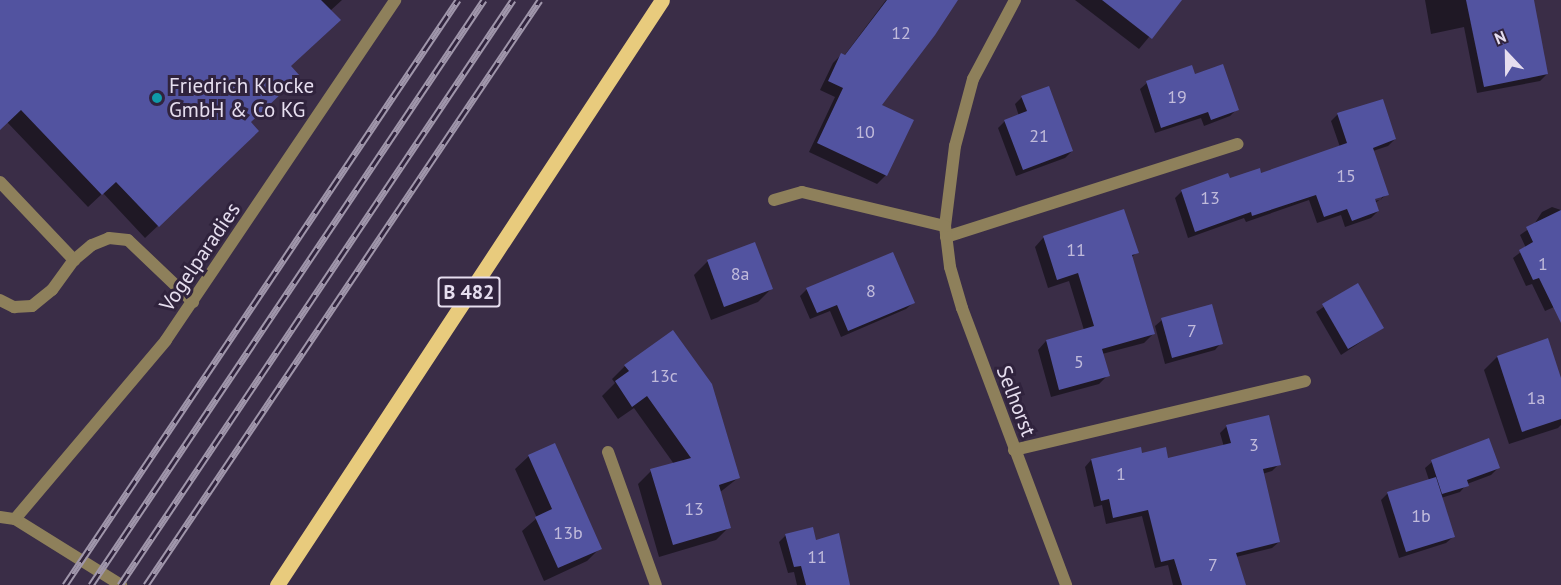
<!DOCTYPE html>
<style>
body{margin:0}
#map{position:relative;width:1561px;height:585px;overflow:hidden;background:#3a2d47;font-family:"PT Sans",sans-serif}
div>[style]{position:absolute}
.shadow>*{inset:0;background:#0007}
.building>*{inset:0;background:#5253a0}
.service>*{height:12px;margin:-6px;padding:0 6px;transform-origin:6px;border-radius:6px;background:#8e805b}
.minor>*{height:12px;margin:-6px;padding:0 6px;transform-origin:6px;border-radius:6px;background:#8e805b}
.primary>*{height:15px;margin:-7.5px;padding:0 7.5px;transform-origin:7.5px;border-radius:7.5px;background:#e8cb7d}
.rail>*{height:7px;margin-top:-3.5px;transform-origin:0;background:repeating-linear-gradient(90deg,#30233d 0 14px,#a096ab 0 28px);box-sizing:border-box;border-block:2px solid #a096ab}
.dots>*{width:16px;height:16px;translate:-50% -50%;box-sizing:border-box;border:3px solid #30233d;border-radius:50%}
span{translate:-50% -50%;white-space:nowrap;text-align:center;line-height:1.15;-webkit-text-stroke:6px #30233d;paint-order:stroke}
.number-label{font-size:18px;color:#c1bbdb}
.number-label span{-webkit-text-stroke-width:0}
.shield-label span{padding:2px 4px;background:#30233d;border:2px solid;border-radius:4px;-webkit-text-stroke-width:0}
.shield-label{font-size:20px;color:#e6deef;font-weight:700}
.poi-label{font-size:21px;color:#e6deef}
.left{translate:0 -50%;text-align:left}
.street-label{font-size:21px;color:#e6deef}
.north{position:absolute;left:1477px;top:24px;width:60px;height:60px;-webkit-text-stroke:4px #30233d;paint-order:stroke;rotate:338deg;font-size:16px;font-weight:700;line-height:24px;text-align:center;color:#e6deef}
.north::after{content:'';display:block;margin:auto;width:21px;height:27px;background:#e6deef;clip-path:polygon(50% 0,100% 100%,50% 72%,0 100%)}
</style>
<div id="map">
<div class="shadow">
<i style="clip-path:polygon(0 0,342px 0,330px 11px,249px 122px,245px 144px,145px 238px,103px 193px,88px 207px,7px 122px,0 128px)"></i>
<i style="clip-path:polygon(886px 0,956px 0,879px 106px,886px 175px,877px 184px,809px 152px,835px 97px,820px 90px,833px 63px,841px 55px,844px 56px)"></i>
<i style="clip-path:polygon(1075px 0,1180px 0,1139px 49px)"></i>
<i style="clip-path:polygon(1425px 0,1532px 0,1547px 74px,1540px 81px,1477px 93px,1464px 27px,1431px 34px)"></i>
<i style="clip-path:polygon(1147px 83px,1237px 109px,1230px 116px,1204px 126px,1201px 118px,1155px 133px,1140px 89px)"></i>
<i style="clip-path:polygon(1022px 97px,1072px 151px,1065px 158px,1016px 176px,998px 128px,1005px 121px,1019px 116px,1015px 104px)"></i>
<i style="clip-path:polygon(evenodd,1338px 114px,1395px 139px,1388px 146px,1373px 151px,1388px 194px,1375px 203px,1378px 211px,1371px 218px,1345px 227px,1341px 215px,1317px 223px,1309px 200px,1246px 222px,1244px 218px,1188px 238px,1175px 198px,1182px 191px,1260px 175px,1340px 147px,1331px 121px,1338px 114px,1382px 196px,1382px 199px,1368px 203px,1367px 200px,1382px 196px)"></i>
<i style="clip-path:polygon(1552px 207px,1561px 210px,1561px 304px,1545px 311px,1532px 284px,1526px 286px,1513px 258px,1526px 248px,1520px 235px,1533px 226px,1542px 212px)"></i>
<i style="clip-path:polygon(1123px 211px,1137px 252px,1131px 258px,1153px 334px,1144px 343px,1102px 354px,1108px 375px,1099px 384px,1051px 397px,1038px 350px,1046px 341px,1084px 330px,1069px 281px,1048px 288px,1035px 247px,1043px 238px)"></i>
<i style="clip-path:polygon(708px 261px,771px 289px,758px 302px,711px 320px,694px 275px)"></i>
<i style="clip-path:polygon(1357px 285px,1382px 328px,1341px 355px,1316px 312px)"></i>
<i style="clip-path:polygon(807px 289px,913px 303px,906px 309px,841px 337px,830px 311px,810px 319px,800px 296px)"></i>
<i style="clip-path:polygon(1162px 320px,1221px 343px,1215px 350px,1165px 364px,1155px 326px)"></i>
<i style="clip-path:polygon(1497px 357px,1561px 383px,1561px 425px,1558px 428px,1509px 444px,1484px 370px)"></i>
<i style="clip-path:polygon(625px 366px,738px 478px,719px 493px,729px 527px,716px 540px,659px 557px,638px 484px,651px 471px,674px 464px,634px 408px,618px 419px,602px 396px,615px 383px,612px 379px)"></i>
<i style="clip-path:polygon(1227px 426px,1279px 464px,1272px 471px,1262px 474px,1279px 542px,1272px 548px,1236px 557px,1244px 585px,1173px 585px,1168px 565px,1155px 568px,1142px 516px,1106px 524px,1102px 505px,1094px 507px,1085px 467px,1091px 460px,1141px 455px,1167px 460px,1224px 447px,1220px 433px)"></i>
<i style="clip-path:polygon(529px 456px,600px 548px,587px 561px,544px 581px,522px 531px,537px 518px,515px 469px)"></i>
<i style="clip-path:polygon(1432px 462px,1498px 468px,1491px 475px,1467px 484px,1460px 492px,1441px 498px,1453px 537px,1446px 543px,1399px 558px,1381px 500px,1388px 493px,1429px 480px,1425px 468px)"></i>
<i style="clip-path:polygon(786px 535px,815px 542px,838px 535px,849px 585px,797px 585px,794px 572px,788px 573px,779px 542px)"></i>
</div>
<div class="building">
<i style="clip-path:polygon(0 0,321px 0,341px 20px,291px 66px,300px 76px,251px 122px,259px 131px,159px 227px,116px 182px,102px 195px,21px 110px,0 130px)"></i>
<i style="clip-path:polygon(887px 0,958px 0,935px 35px,882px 105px,914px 120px,887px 176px,817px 143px,843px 88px,828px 81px,841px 53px,845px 55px)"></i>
<i style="clip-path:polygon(1102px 0,1182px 0,1152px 39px)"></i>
<i style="clip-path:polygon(1466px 0,1534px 0,1548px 74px,1484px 87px)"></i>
<i style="clip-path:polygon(1223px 64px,1239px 110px,1211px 120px,1208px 112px,1161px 128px,1146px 81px,1192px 65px,1195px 74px)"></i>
<i style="clip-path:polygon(1049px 86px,1073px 151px,1023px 170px,1004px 120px,1027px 111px,1021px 96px)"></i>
<i style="clip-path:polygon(1383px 99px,1396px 139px,1373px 148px,1389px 195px,1375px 199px,1379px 211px,1352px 221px,1347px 209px,1324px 217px,1316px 195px,1252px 216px,1251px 212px,1195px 232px,1181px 190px,1228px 173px,1230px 178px,1260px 168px,1261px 173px,1347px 143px,1337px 113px)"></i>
<i style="clip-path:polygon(1124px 209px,1139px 253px,1132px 255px,1155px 334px,1102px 349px,1110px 376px,1059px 390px,1046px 340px,1094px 326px,1078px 273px,1057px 280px,1043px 236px)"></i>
<i style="clip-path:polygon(1561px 210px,1561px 323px,1539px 278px,1533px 280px,1519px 250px,1533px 242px,1526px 227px)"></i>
<i style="clip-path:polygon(755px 242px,773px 289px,724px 307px,707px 260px)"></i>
<i style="clip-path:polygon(893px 252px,915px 303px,848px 331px,837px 305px,817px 313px,806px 288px)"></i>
<i style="clip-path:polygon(1358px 283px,1384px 328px,1348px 349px,1322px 304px)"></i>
<i style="clip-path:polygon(1212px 304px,1223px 344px,1172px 358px,1161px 318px)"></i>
<i style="clip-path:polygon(673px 330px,712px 384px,740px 478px,719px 485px,731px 528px,673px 545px,650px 469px,691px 458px,647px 396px,632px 407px,615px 381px,629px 371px,624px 365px)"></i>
<i style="clip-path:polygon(1548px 338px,1561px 378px,1561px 419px,1522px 432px,1497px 356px)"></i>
<i style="clip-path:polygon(1269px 415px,1281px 465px,1263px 469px,1280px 542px,1236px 553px,1246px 585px,1182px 585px,1174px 559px,1161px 562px,1148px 510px,1113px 518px,1109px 499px,1101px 501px,1091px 459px,1141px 447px,1142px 453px,1166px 447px,1168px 458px,1231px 443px,1226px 425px)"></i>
<i style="clip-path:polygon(1489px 438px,1500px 468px,1467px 480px,1469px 486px,1442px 494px,1431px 460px)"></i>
<i style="clip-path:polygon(555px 443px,602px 549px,558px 568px,535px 517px,552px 509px,528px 455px)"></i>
<i style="clip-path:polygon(1436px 477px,1455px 537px,1406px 552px,1387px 492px)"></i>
<i style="clip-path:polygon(813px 527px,816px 540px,839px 533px,850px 585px,806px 585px,801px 566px,794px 567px,785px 534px)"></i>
</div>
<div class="service">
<i style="left:0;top:182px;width:108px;rotate:46.5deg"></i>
<i style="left:946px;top:237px;width:306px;rotate:-17.7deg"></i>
<i style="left:0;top:300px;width:16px;rotate:27deg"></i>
<i style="left:14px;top:307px;width:18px;rotate:-3deg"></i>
<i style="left:32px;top:306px;width:26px;rotate:-39deg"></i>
<i style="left:52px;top:290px;width:37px;rotate:-54deg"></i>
<i style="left:74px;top:260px;width:23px;rotate:-40deg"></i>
<i style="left:92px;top:245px;width:18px;rotate:-22deg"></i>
<i style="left:109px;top:238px;width:19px;rotate:6deg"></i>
<i style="left:128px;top:240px;width:90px;rotate:43.6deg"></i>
<i style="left:1014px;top:450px;width:299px;rotate:-13.3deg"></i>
</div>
<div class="minor">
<i style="left:1015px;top:0;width:89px;rotate:118deg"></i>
<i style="left:973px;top:79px;width:69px;rotate:105deg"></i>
<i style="left:955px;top:146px;width:81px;rotate:97.1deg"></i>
<i style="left:945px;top:226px;width:41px;rotate:83deg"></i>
<i style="left:950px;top:267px;width:43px;rotate:73.7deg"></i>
<i style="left:962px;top:308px;width:296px;rotate:69.4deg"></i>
<i style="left:774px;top:200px;width:29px;rotate:-16deg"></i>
<i style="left:802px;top:192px;width:147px;rotate:13.4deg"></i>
<i style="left:608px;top:452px;width:141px;rotate:70.2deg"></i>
<i style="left:0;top:517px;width:15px;rotate:8deg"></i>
<i style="left:15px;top:519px;width:125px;rotate:31.9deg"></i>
<i style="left:15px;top:519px;width:234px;rotate:-49.8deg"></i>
<i style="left:166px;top:340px;width:410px;rotate:-56deg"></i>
</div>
<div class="primary">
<i style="left:277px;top:585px;width:700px;rotate:-56.65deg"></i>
</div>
<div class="rail">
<i style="left:65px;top:585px;width:705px;rotate:-56.11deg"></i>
<i style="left:91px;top:585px;width:705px;rotate:-56.11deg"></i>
<i style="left:120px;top:585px;width:705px;rotate:-56.11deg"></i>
<i style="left:146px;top:585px;width:705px;rotate:-56.04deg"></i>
</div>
<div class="dots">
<i style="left:157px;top:98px;background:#0f9aa8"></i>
</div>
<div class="number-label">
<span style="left:901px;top:33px">12</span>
<span style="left:1177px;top:97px">19</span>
<span style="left:865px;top:132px">10</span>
<span style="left:1039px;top:136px">21</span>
<span style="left:1346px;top:176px">15</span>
<span style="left:1210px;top:198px">13</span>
<span style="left:1076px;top:250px">11</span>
<span style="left:1543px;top:264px">1</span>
<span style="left:740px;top:274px">8a</span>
<span style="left:871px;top:291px">8</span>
<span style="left:1192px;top:331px">7</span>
<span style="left:1079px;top:362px">5</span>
<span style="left:664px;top:376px">13c</span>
<span style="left:1536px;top:398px">1a</span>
<span style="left:1254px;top:445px">3</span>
<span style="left:1121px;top:474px">1</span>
<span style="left:694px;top:509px">13</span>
<span style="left:1421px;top:516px">1b</span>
<span style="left:568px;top:533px">13b</span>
<span style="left:817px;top:557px">11</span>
<span style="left:1213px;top:565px">7</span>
</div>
<div class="shield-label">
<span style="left:469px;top:292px">B 482</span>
</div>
<div class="poi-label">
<span class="left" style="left:169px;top:98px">Friedrich Klocke<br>GmbH &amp; Co KG</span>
</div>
<div class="street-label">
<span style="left:200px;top:257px;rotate:-56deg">Vogelparadies</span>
<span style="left:1016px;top:401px;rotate:69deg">Selhorst</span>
</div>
<div class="north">N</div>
</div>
